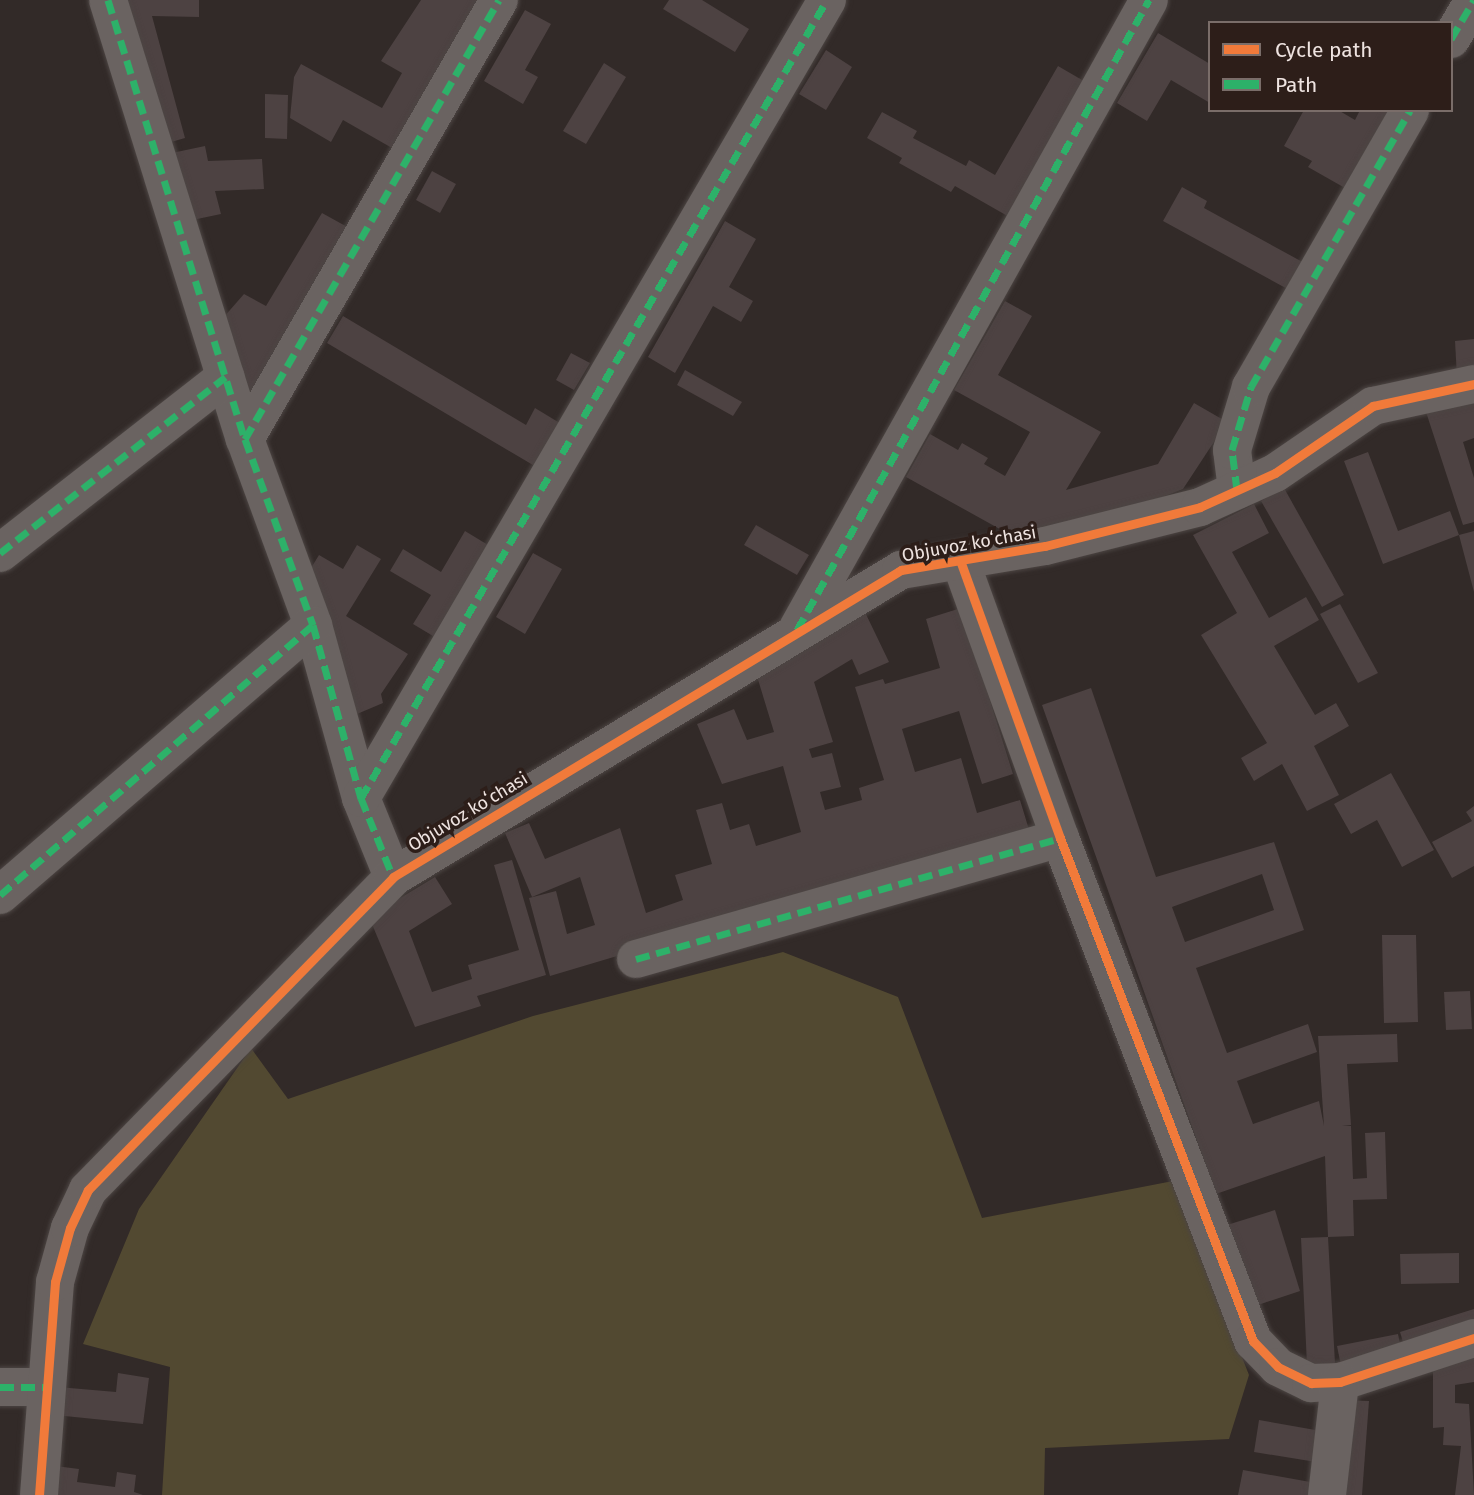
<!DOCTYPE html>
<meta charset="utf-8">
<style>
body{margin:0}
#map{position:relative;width:1474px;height:1495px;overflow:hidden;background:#322a28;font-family:"Fira Sans",sans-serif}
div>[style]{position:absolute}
.green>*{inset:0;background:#524931}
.building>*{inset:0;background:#4d4242}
.roads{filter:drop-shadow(0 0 2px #4c4543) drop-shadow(0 0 2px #4c4543)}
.minor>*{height:38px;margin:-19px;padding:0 19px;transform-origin:19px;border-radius:19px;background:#6a6361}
.quiet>*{height:7px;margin-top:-3.5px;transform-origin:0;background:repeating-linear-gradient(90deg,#2db169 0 14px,transparent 0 21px)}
.cycleway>*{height:9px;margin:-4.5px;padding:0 4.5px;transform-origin:4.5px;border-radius:4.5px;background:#f17a3a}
span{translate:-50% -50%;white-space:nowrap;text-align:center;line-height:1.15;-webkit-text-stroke:7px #2d1e19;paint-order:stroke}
.street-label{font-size:18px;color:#eee3e0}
.legend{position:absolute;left:1208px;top:21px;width:245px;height:91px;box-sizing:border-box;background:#2d1e19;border:2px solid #7a6d69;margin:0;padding:9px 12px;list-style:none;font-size:21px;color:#eee3e0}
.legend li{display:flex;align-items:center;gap:14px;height:35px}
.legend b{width:35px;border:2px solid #7a6d69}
</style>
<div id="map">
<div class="green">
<i style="clip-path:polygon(783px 952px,898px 997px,982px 1218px,1173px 1181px,1249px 1375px,1229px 1439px,1045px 1448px,1044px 1495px,162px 1495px,170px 1367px,83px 1344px,139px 1209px,251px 1048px,288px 1099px,533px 1016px)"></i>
</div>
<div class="building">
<i style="clip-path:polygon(114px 0,199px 0,199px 17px,152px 16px,185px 138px,154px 147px)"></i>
<i style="clip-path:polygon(421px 0,484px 0,399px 152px,343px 120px,331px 142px,290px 118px,294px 77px,301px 64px,382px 108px,402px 73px,381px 61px)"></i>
<i style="clip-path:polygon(669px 0,702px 0,749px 29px,735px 52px,663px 9px)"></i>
<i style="clip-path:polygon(525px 10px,551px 24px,525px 70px,538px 77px,523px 104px,484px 81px)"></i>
<i style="clip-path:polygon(1158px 33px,1210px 64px,1210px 103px,1171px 80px,1147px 121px,1117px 103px)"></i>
<i style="clip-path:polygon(826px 50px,852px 67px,826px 110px,799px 94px)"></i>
<i style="clip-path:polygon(604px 63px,626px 77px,586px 144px,563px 131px)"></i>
<i style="clip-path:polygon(1058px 66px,1089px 84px,1011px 218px,955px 186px,951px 192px,899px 163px,902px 158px,867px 138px,882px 112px,917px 131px,913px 138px,966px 166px,969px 160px,995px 175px)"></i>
<i style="clip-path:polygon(265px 94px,288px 95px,287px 139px,265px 138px)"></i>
<i style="clip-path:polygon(1304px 110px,1338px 110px,1355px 120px,1360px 110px,1397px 110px,1352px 192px,1308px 167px,1312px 161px,1284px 146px)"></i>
<i style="clip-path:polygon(205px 146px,208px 161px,262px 159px,264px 189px,215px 191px,221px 214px,183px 222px,167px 154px)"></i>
<i style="clip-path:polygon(432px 171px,456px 184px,440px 213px,416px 200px)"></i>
<i style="clip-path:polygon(1182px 187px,1207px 201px,1204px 208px,1308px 265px,1293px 292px,1163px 221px)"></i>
<i style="clip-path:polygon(322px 213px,351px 229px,245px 416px,216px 326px,244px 294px,266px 306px)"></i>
<i style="clip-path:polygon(725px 221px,756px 239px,729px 287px,753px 301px,741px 322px,713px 306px,675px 373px,648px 357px)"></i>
<i style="clip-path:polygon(1005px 301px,1032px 316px,998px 375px,1101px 432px,1066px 490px,1158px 464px,1194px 403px,1227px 422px,1183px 489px,1119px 514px,1016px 538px,906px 477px,930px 434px,958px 450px,962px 443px,988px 458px,984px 464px,1005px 476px,1030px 432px,954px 390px)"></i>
<i style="clip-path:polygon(343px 316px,526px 425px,535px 408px,563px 425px,538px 468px,327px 343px)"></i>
<i style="clip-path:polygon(1474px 339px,1474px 373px,1457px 377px,1455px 341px)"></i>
<i style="clip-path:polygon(571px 353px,590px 363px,574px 390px,556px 380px)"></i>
<i style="clip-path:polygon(685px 370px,742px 402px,733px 416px,677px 385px)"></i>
<i style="clip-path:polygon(1474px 398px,1474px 438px,1463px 442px,1474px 478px,1474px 522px,1463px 525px,1426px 412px)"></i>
<i style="clip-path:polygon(1368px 452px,1398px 531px,1450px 511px,1459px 535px,1474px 531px,1474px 592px,1459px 535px,1383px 564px,1344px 461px)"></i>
<i style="clip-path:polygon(1284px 488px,1344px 595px,1322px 607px,1261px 501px)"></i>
<i style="clip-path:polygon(1254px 504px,1269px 533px,1232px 552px,1269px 618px,1306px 597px,1319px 620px,1274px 646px,1315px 715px,1336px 703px,1349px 726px,1314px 746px,1339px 795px,1307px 811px,1282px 764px,1254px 781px,1241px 758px,1267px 743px,1201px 635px,1237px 613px,1193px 535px)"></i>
<i style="clip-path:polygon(756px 525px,809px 555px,797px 575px,744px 545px)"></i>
<i style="clip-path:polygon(465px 531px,493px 548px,438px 639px,413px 624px,431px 595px,390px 571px,403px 549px,441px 572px)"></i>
<i style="clip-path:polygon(357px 545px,381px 559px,346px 616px,408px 654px,381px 694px,383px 703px,357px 714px,300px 586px,319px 555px,343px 569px)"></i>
<i style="clip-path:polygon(533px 553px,562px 569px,525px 634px,496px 617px)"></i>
<i style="clip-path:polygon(1340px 604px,1378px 673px,1358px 683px,1320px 614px)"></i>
<i style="clip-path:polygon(863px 608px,889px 662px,859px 675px,852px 659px,814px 682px,833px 742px,809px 749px,812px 758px,832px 753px,841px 787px,820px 792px,825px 810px,862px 800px,859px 788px,884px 780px,855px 687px,883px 679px,885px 684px,940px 668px,926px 619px,961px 608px,1013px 774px,982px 784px,959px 711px,902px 729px,915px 772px,961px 758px,977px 813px,1020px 800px,1030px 833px,550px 976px,529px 898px,556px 891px,567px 934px,595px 925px,580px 877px,532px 897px,505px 833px,529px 823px,545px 859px,620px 828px,646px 913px,683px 900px,675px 875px,712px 864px,696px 810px,722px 803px,730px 830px,749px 824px,756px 846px,801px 832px,783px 766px,722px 784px,697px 724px,734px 709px,747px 740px,774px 732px,756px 673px)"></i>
<i style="clip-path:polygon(evenodd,1091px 688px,1156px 877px,1274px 842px,1304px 930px,1196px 968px,1227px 1053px,1308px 1024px,1317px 1052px,1237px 1081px,1253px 1124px,1319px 1101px,1324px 1126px,1318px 1036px,1397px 1034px,1398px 1062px,1347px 1064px,1351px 1125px,1342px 1125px,1351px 1126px,1353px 1179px,1367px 1178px,1365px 1133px,1385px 1132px,1387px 1199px,1353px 1200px,1354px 1236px,1328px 1237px,1335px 1363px,1307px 1365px,1301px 1238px,1328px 1237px,1325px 1156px,1216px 1194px,1042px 705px,1091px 688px,1262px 874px,1274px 910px,1185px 942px,1172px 907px,1262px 874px)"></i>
<i style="clip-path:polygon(1391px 773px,1434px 850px,1402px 867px,1377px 820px,1351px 834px,1334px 804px)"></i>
<i style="clip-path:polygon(1474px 806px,1474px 866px,1452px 878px,1432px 842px,1472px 821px,1466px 812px)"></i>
<i style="clip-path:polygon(512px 860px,546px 975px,477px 996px,481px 1006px,415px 1027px,369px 917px,435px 877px,452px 904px,409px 931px,432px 992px,472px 979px,468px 965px,519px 950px,494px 865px)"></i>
<i style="clip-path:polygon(1382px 935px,1416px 935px,1418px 1022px,1384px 1023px)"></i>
<i style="clip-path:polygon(1470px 991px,1472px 1029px,1446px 1030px,1444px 992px)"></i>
<i style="clip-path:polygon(1275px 1210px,1300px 1291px,1252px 1307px,1227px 1225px)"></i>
<i style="clip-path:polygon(1459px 1253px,1459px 1283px,1401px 1284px,1400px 1254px)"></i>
<i style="clip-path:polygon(1474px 1309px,1474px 1331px,1406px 1352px,1400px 1332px)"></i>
<i style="clip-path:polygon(1398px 1334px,1402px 1354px,1341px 1366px,1337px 1346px)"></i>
<i style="clip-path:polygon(1474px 1358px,1474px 1382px,1455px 1385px,1455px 1403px,1469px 1404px,1474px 1495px,1455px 1495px,1461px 1446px,1443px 1445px,1444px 1427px,1433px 1428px,1433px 1369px)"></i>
<i style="clip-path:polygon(118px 1373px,149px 1378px,143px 1424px,55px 1415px,58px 1387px,116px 1392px)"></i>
<i style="clip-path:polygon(1342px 1400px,1369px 1401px,1362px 1495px,1335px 1495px)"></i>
<i style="clip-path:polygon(1259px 1420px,1321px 1431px,1316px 1462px,1254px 1452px)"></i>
<i style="clip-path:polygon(48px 1465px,79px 1469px,77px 1482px,115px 1487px,117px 1472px,136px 1475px,134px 1492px,143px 1495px,48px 1495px)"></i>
<i style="clip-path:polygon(1243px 1470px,1327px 1485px,1325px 1495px,1238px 1495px)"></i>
</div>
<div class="roads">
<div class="minor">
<i style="left:108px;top:0;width:460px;rotate:72.7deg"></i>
<i style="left:245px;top:439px;width:198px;rotate:69.9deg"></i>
<i style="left:313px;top:625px;width:180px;rotate:74.5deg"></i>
<i style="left:361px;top:798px;width:85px;rotate:67.9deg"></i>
<i style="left:1451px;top:39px;width:45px;rotate:-59.5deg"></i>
<i style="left:245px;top:439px;width:507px;rotate:-59.95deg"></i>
<i style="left:1237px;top:490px;width:40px;rotate:-97.1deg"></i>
<i style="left:1232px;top:450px;width:66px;rotate:-73.2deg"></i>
<i style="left:1251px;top:387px;width:319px;rotate:-60.1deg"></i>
<i style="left:0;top:553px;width:286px;rotate:-38deg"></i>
<i style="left:961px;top:563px;width:292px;rotate:70.2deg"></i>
<i style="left:1060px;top:838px;width:539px;rotate:69.01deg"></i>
<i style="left:1253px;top:1341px;width:36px;rotate:46deg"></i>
<i style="left:1278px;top:1367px;width:37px;rotate:26deg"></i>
<i style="left:1311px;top:1383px;width:29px;rotate:-2deg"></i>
<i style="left:1340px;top:1382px;width:141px;rotate:-18.2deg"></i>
<i style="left:798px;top:628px;width:719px;rotate:-60.8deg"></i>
<i style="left:361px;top:798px;width:924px;rotate:-59.72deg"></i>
<i style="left:0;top:895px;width:413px;rotate:-40.8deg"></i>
<i style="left:636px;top:959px;width:441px;rotate:-15.9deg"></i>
<i style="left:0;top:1387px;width:44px"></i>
<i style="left:39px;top:1495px;width:214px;rotate:-85.7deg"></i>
<i style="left:55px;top:1282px;width:56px;rotate:-74.5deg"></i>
<i style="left:70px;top:1228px;width:42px;rotate:-64.7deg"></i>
<i style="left:88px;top:1190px;width:437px;rotate:-45.7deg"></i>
<i style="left:393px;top:877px;width:594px;rotate:-31.15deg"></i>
<i style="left:901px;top:570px;width:146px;rotate:-9.5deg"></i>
<i style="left:1045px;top:546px;width:160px;rotate:-14.1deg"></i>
<i style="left:1200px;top:507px;width:82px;rotate:-24.4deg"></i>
<i style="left:1275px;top:473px;width:119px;rotate:-34.4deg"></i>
<i style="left:1373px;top:406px;width:103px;rotate:-12.3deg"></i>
<i style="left:1327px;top:1495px;width:114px;rotate:-83.4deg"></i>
</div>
</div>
<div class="quiet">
<i style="left:108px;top:0;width:460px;rotate:72.7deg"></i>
<i style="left:245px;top:439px;width:198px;rotate:69.9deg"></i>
<i style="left:313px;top:625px;width:180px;rotate:74.5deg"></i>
<i style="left:361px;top:798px;width:85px;rotate:67.9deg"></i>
<i style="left:393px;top:877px;width:6px;rotate:135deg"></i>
<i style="left:1451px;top:39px;width:45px;rotate:-59.5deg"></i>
<i style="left:245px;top:439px;width:507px;rotate:-59.95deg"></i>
<i style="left:1237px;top:490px;width:40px;rotate:-97.1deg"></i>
<i style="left:1232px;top:450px;width:66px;rotate:-73.2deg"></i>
<i style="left:1251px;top:387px;width:319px;rotate:-60.1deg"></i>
<i style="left:0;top:553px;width:286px;rotate:-38deg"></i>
<i style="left:797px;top:630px;width:722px;rotate:-60.81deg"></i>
<i style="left:361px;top:798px;width:924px;rotate:-59.72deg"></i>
<i style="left:0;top:895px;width:413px;rotate:-40.8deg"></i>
<i style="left:636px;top:959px;width:441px;rotate:-15.9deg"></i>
<i style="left:0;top:1387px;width:44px"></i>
</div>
<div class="cycleway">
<i style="left:961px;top:563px;width:292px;rotate:70.2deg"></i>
<i style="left:1060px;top:838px;width:539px;rotate:69.01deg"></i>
<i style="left:1253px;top:1341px;width:36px;rotate:46deg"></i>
<i style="left:1278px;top:1367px;width:37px;rotate:26deg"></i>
<i style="left:1311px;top:1383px;width:29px;rotate:-2deg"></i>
<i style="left:1340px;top:1382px;width:141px;rotate:-18.2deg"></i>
<i style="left:39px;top:1495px;width:214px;rotate:-85.7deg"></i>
<i style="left:55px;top:1282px;width:56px;rotate:-74.5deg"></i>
<i style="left:70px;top:1228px;width:42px;rotate:-64.7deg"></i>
<i style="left:88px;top:1190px;width:437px;rotate:-45.7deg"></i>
<i style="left:393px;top:877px;width:594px;rotate:-31.15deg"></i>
<i style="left:901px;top:570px;width:146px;rotate:-9.5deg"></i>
<i style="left:1045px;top:546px;width:160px;rotate:-14.1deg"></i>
<i style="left:1200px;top:507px;width:82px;rotate:-24.4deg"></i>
<i style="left:1275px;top:473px;width:119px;rotate:-34.4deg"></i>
<i style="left:1373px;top:406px;width:103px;rotate:-12.3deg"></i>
</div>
<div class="street-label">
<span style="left:969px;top:544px;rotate:-10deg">Objuvoz koʻchasi</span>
<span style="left:468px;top:812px;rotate:-31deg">Objuvoz koʻchasi</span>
</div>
<ul class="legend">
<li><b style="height:9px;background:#f17a3a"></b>Cycle path</li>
<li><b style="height:9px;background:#2db169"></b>Path</li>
</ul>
</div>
